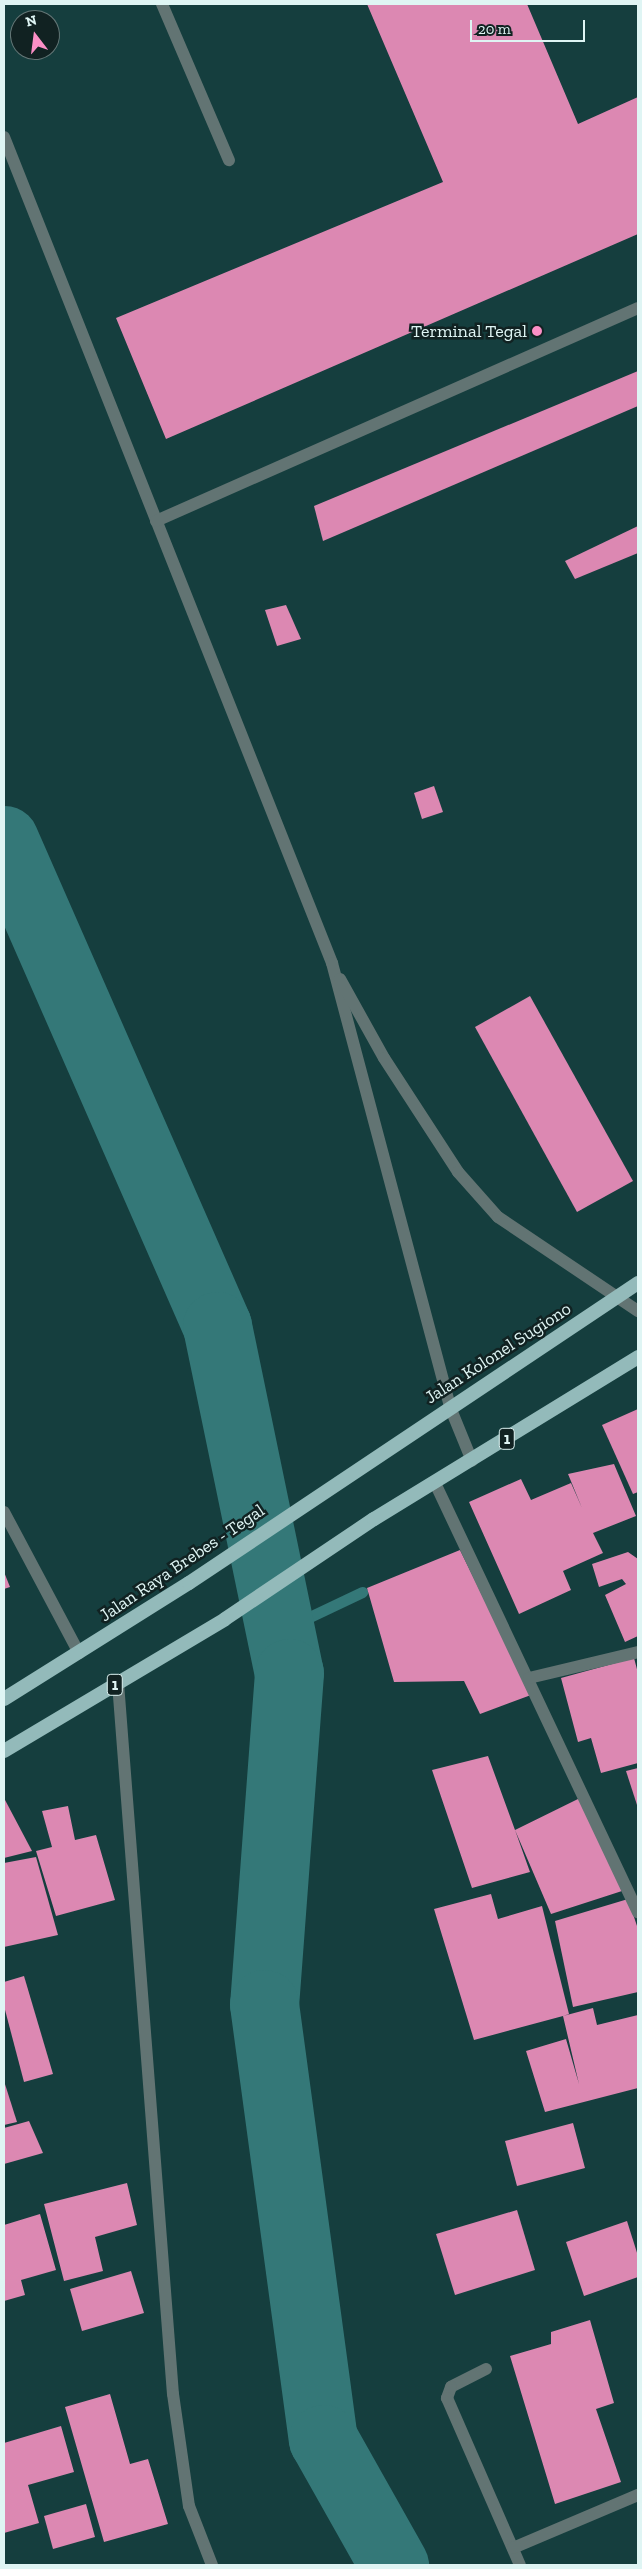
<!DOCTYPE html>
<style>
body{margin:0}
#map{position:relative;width:642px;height:2569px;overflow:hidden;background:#153e3e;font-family:"Zilla Slab",serif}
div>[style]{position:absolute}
.stream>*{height:11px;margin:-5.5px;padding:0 5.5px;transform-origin:5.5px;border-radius:5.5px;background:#347878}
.river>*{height:69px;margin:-34.5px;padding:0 34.5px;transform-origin:34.5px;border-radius:34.5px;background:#347878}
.building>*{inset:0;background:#dc88b2}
.service>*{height:12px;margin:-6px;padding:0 6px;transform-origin:6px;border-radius:6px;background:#627473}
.minor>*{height:12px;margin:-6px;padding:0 6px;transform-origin:6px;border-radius:6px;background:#627473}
.trunk>*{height:14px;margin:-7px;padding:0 7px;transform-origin:7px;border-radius:7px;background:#93baba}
.dots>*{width:14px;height:14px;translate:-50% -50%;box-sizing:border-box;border:2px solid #122;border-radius:50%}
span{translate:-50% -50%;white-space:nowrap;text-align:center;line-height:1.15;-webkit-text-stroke:5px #122;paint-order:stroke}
.shield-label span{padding:1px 4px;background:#122;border:1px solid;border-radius:4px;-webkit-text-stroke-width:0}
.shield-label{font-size:16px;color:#dff5f4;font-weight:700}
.poi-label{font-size:18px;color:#dff5f4}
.right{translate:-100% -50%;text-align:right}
.street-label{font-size:18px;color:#dff5f4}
.frame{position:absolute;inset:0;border:5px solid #dff5f4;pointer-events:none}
.north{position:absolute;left:10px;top:10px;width:50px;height:50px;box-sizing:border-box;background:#122;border:1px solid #637676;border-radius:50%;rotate:345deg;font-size:14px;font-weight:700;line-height:20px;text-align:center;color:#dff5f4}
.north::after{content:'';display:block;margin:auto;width:18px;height:22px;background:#fb8fc6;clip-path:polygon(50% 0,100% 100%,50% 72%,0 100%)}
.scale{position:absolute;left:470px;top:20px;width:115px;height:22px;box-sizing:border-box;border:2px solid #dff5f4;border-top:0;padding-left:6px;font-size:15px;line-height:18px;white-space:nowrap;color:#dff5f4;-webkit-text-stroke:4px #122;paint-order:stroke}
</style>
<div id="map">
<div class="stream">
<i style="left:280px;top:1631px;width:91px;rotate:-25.4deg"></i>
</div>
<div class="river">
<i style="left:4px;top:840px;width:531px;rotate:66.33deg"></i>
<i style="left:217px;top:1326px;width:354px;rotate:78.3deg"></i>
<i style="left:289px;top:1673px;width:332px;rotate:94.3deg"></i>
<i style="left:264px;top:2004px;width:439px;rotate:82.3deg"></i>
<i style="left:323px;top:2439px;width:145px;rotate:60.6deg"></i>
</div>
<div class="building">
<i style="clip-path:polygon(367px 4px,527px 4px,578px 124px,638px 97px,638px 234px,166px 439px,116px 318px,443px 182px)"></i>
<i style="clip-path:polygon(638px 371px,638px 406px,323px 541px,314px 506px)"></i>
<i style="clip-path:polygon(638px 526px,638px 553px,575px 579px,565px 561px)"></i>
<i style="clip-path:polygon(286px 605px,301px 639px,277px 646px,265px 610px)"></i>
<i style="clip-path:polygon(434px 786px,443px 812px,422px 819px,414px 793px)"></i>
<i style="clip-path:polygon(530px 996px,633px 1181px,577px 1212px,475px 1027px)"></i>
<i style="clip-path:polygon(638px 1409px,638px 1492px,633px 1494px,602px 1425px)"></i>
<i style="clip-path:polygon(614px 1464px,636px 1516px,593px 1533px,603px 1553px,563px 1571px,571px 1590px,519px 1614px,469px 1502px,521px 1479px,531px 1500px,571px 1483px,582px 1508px,568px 1474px)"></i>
<i style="clip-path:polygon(460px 1550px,531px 1695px,480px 1714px,464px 1681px,394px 1682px,367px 1588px)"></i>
<i style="clip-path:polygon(628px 1552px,638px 1559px,638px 1636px,625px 1642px,605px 1595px,626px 1584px,622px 1579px,599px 1587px,592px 1564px)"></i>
<i style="clip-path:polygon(4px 1572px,10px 1587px,4px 1589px)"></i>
<i style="clip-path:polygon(634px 1658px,638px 1673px,638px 1763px,601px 1773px,591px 1738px,578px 1742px,561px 1678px)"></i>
<i style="clip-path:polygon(488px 1756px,515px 1830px,580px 1798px,622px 1891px,551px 1914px,515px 1830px,530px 1872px,472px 1888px,432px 1770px)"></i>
<i style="clip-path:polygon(638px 1768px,638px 1808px,626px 1771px)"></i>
<i style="clip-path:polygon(4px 1798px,32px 1851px,4px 1858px)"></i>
<i style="clip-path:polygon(68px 1806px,75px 1840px,96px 1835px,115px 1900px,56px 1916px,36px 1851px,52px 1847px,42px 1811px)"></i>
<i style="clip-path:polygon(36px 1857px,58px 1935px,4px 1947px,4px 1863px)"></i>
<i style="clip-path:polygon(491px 1894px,498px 1919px,542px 1906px,569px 2014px,563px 2016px,593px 2008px,597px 2025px,638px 2015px,638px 2088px,545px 2112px,526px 2051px,566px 2039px,579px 2084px,563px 2016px,474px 2040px,434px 1909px)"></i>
<i style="clip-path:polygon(628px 1899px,638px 1929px,638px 1992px,573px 2007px,555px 1921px)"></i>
<i style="clip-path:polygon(24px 1976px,53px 2074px,24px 2082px,4px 2006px,4px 1982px)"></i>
<i style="clip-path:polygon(4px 2081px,17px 2122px,4px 2125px)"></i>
<i style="clip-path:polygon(29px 2121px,43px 2153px,4px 2164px,4px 2128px)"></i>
<i style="clip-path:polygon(573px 2123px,585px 2168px,517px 2186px,505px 2141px)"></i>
<i style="clip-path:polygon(127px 2183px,137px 2225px,95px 2237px,103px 2271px,64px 2281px,44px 2204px)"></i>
<i style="clip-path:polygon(517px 2210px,535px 2270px,455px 2295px,436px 2234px)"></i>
<i style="clip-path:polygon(40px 2214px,56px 2270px,21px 2280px,25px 2295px,4px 2301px,4px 2225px)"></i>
<i style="clip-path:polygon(627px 2221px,638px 2256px,638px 2277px,584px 2296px,566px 2242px)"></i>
<i style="clip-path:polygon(131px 2271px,144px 2313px,82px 2331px,70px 2289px)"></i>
<i style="clip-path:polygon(590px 2320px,614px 2403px,596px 2409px,621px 2482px,555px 2504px,510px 2356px,551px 2344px,551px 2332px)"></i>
<i style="clip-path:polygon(110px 2394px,130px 2464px,148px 2459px,168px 2524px,104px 2542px,65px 2407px)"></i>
<i style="clip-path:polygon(61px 2426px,74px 2472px,28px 2485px,39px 2523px,4px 2533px,4px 2443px)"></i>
<i style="clip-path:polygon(86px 2504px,95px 2537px,53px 2549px,44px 2516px)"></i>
</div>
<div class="service">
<i style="left:162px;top:4px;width:170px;rotate:66.8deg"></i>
<i style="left:4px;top:137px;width:889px;rotate:68.34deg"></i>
<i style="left:332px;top:963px;width:459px;rotate:75.1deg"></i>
<i style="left:450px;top:1407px;width:58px;rotate:67.8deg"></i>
<i style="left:156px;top:521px;width:527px;rotate:-23.84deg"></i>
<i style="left:340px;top:979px;width:90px;rotate:60.9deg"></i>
<i style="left:384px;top:1058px;width:136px;rotate:57deg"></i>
<i style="left:458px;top:1172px;width:60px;rotate:48.4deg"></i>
<i style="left:498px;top:1217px;width:169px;rotate:33.9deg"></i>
</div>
<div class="minor">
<i style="left:435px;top:1483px;width:475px;rotate:64.7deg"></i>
<i style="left:4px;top:1512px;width:160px;rotate:62deg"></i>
<i style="left:529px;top:1678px;width:112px;rotate:-13.4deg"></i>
<i style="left:118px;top:1683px;width:713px;rotate:85.58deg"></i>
<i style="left:173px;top:2394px;width:113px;rotate:81.9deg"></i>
<i style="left:189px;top:2506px;width:63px;rotate:68.7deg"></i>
<i style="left:486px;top:2369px;width:39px;rotate:153deg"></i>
<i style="left:451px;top:2387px;width:12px;rotate:110deg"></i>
<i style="left:447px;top:2398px;width:182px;rotate:66.4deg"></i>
<i style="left:513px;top:2548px;width:136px;rotate:-23deg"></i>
</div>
<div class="trunk">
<i style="left:4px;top:1699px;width:218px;rotate:-32.1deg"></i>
<i style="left:189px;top:1583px;width:540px;rotate:-33.75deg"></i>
<i style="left:4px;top:1751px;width:257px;rotate:-30.8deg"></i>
<i style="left:225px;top:1619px;width:179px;rotate:-33.9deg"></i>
<i style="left:374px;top:1519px;width:310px;rotate:-31.5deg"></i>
</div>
<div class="dots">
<i style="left:537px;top:331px;background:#fb8fc6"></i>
</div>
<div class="shield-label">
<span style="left:507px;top:1439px">1</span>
<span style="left:115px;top:1685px">1</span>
</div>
<div class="poi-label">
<span class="right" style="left:527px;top:331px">Terminal Tegal</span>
</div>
<div class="street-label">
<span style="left:498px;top:1353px;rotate:-33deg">Jalan Kolonel Sugiono</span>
<span style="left:182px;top:1563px;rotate:-34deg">Jalan Raya Brebes - Tegal</span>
</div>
<div class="frame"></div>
<div class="north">N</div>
<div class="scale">20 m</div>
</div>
